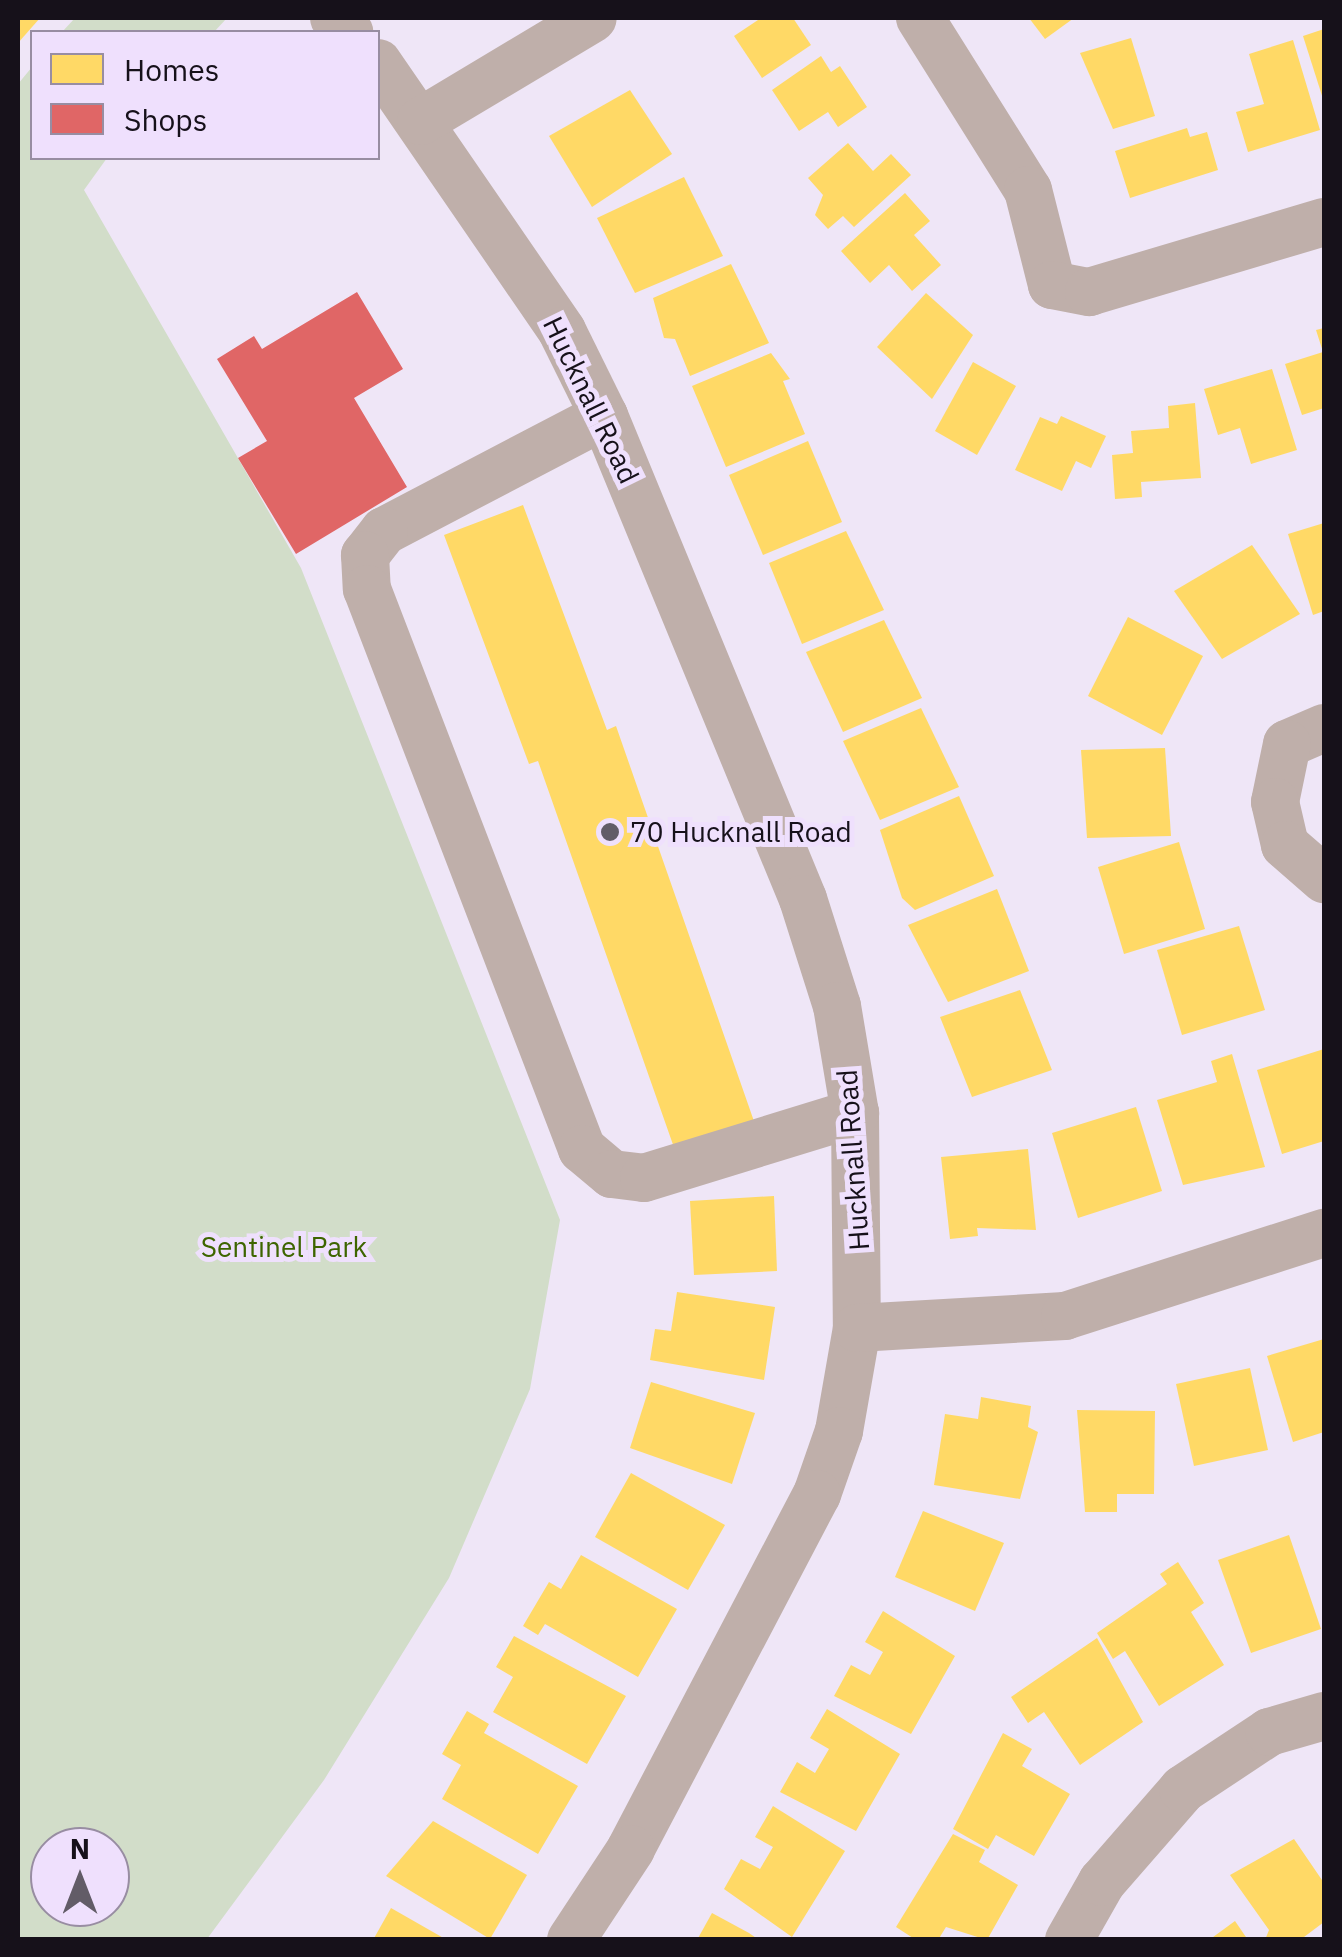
<!DOCTYPE html>
<style>
body{margin:0}
#map{position:relative;width:1342px;height:1957px;overflow:hidden;background:#efe6f7;font-family:"IBM Plex Sans",sans-serif}
div>[style]{position:absolute}
.green>*{inset:0;background:#d2ddc9}
.homes>*{inset:0;background:#ffd966}
.shops>*{inset:0;background:#e06666}
.minor>*{height:48px;margin:-24px;padding:0 24px;transform-origin:24px;border-radius:24px;background:#bfafaa}
.dots>*{width:28px;height:28px;translate:-50% -50%;box-sizing:border-box;border:5px solid #efe0fd;border-radius:50%}
span{translate:-50% -50%;white-space:nowrap;text-align:center;line-height:1.15;-webkit-text-stroke:10px #efe0fd;paint-order:stroke}
.street-label{font-size:28px;color:#16111a}
.poi-label{font-size:28px;color:#16111a}
.left{translate:0 -50%;text-align:left}
.park-label{font-size:28px;color:#3e6500}
.frame{position:absolute;inset:0;border:20px solid #16111a;pointer-events:none}
.legend{position:absolute;left:30px;top:30px;width:350px;height:130px;box-sizing:border-box;background:#efe0fd;border:2px solid #988da2;margin:0;padding:12px 18px;list-style:none;font-size:30px;color:#16111a}
.legend li{display:flex;align-items:center;gap:20px;height:50px}
.legend b{width:50px;border:2px solid #988da2}
.north{position:absolute;left:30px;top:1827px;width:100px;height:100px;box-sizing:border-box;background:#efe0fd;border:2px solid #988da2;border-radius:50%;rotate:0deg;font-size:28px;font-weight:700;line-height:40px;text-align:center;color:#16111a}
.north::after{content:'';display:block;margin:auto;width:35px;height:45px;background:#625c67;clip-path:polygon(50% 0,100% 100%,50% 72%,0 100%)}
</style>
<div id="map">
<div class="green">
<i style="clip-path:polygon(75px 18px,227px 18px,214px 32px,62px 32px)"></i>
<i style="clip-path:polygon(evenodd,32px 67px,32px 158px,107px 158px,84px 190px,301px 568px,560px 1220px,530px 1389px,449px 1578px,324px 1780px,207px 1939px,18px 1939px,18px 84px,32px 67px,50px 1847px,110px 1847px,110px 1907px,50px 1907px,50px 1847px)"></i>
</div>
<div class="homes">
<i style="clip-path:polygon(18px 18px,40px 18px,18px 43px)"></i>
<i style="clip-path:polygon(761px 18px,793px 18px,811px 45px,762px 78px,734px 36px)"></i>
<i style="clip-path:polygon(1029px 18px,1074px 18px,1045px 39px)"></i>
<i style="clip-path:polygon(1324px 29px,1324px 102px,1303px 36px)"></i>
<i style="clip-path:polygon(1131px 38px,1155px 116px,1113px 129px,1080px 53px)"></i>
<i style="clip-path:polygon(1293px 40px,1320px 130px,1248px 152px,1236px 112px,1264px 104px,1249px 54px)"></i>
<i style="clip-path:polygon(821px 56px,831px 72px,840px 66px,867px 107px,838px 127px,828px 112px,799px 131px,772px 90px)"></i>
<i style="clip-path:polygon(630px 90px,672px 154px,592px 207px,549px 136px)"></i>
<i style="clip-path:polygon(1187px 128px,1190px 137px,1207px 132px,1218px 170px,1130px 198px,1115px 151px)"></i>
<i style="clip-path:polygon(848px 143px,873px 171px,891px 154px,911px 175px,854px 227px,843px 216px,828px 229px,815px 215px,823px 195px,808px 178px)"></i>
<i style="clip-path:polygon(684px 177px,723px 256px,635px 293px,597px 218px)"></i>
<i style="clip-path:polygon(905px 193px,930px 221px,914px 235px,941px 265px,912px 291px,889px 265px,870px 283px,841px 251px)"></i>
<i style="clip-path:polygon(731px 264px,769px 343px,690px 376px,675px 339px,664px 338px,653px 298px)"></i>
<i style="clip-path:polygon(926px 293px,973px 335px,932px 399px,877px 347px)"></i>
<i style="clip-path:polygon(1324px 328px,1324px 408px,1302px 415px,1285px 364px,1323px 352px,1316px 330px)"></i>
<i style="clip-path:polygon(771px 353px,790px 379px,783px 381px,805px 434px,726px 467px,692px 386px)"></i>
<i style="clip-path:polygon(973px 362px,1016px 386px,977px 455px,935px 431px)"></i>
<i style="clip-path:polygon(1272px 369px,1297px 450px,1251px 464px,1240px 428px,1218px 435px,1204px 389px)"></i>
<i style="clip-path:polygon(1195px 403px,1201px 478px,1141px 482px,1142px 497px,1115px 499px,1112px 455px,1133px 453px,1131px 431px,1169px 428px,1168px 406px)"></i>
<i style="clip-path:polygon(1061px 416px,1106px 436px,1091px 468px,1076px 461px,1062px 491px,1015px 470px,1040px 417px,1057px 424px)"></i>
<i style="clip-path:polygon(808px 441px,842px 522px,763px 555px,729px 475px)"></i>
<i style="clip-path:polygon(523px 505px,607px 730px,616px 726px,756px 1127px,677px 1156px,538px 761px,529px 764px,444px 535px)"></i>
<i style="clip-path:polygon(1324px 523px,1324px 611px,1313px 615px,1288px 534px)"></i>
<i style="clip-path:polygon(846px 531px,884px 610px,802px 644px,769px 563px)"></i>
<i style="clip-path:polygon(1252px 545px,1300px 614px,1222px 659px,1174px 591px)"></i>
<i style="clip-path:polygon(1128px 617px,1203px 656px,1162px 735px,1088px 696px)"></i>
<i style="clip-path:polygon(884px 620px,922px 698px,843px 732px,806px 652px)"></i>
<i style="clip-path:polygon(921px 708px,959px 787px,880px 820px,843px 741px)"></i>
<i style="clip-path:polygon(1165px 748px,1171px 836px,1087px 838px,1081px 750px)"></i>
<i style="clip-path:polygon(959px 796px,994px 876px,915px 910px,902px 898px,880px 830px)"></i>
<i style="clip-path:polygon(1179px 842px,1205px 929px,1124px 954px,1098px 867px)"></i>
<i style="clip-path:polygon(997px 889px,1029px 971px,948px 1002px,908px 925px)"></i>
<i style="clip-path:polygon(1239px 926px,1265px 1010px,1182px 1035px,1157px 950px)"></i>
<i style="clip-path:polygon(1020px 990px,1052px 1070px,972px 1097px,940px 1017px)"></i>
<i style="clip-path:polygon(1324px 1049px,1324px 1141px,1282px 1154px,1257px 1070px)"></i>
<i style="clip-path:polygon(1232px 1054px,1265px 1167px,1183px 1185px,1157px 1100px,1217px 1082px,1211px 1061px)"></i>
<i style="clip-path:polygon(1136px 1107px,1162px 1191px,1078px 1218px,1052px 1133px)"></i>
<i style="clip-path:polygon(1028px 1149px,1036px 1230px,977px 1228px,978px 1236px,950px 1239px,941px 1157px)"></i>
<i style="clip-path:polygon(774px 1196px,777px 1271px,694px 1275px,690px 1201px)"></i>
<i style="clip-path:polygon(677px 1292px,775px 1307px,764px 1380px,650px 1360px,655px 1329px,671px 1331px)"></i>
<i style="clip-path:polygon(1324px 1339px,1324px 1432px,1293px 1442px,1267px 1356px)"></i>
<i style="clip-path:polygon(1250px 1368px,1268px 1450px,1194px 1466px,1176px 1384px)"></i>
<i style="clip-path:polygon(651px 1382px,755px 1413px,732px 1484px,630px 1448px)"></i>
<i style="clip-path:polygon(981px 1397px,1031px 1406px,1028px 1427px,1038px 1432px,1020px 1499px,934px 1485px,945px 1414px,978px 1419px)"></i>
<i style="clip-path:polygon(1077px 1410px,1155px 1411px,1154px 1494px,1117px 1494px,1117px 1512px,1085px 1512px)"></i>
<i style="clip-path:polygon(631px 1473px,725px 1525px,688px 1590px,595px 1537px)"></i>
<i style="clip-path:polygon(923px 1511px,1004px 1543px,975px 1611px,895px 1577px)"></i>
<i style="clip-path:polygon(1289px 1535px,1321px 1629px,1251px 1653px,1218px 1560px)"></i>
<i style="clip-path:polygon(581px 1555px,677px 1609px,638px 1677px,545px 1624px,538px 1635px,523px 1626px,549px 1582px,561px 1589px)"></i>
<i style="clip-path:polygon(1178px 1562px,1204px 1603px,1191px 1612px,1224px 1665px,1159px 1706px,1125px 1651px,1113px 1659px,1097px 1633px,1167px 1584px,1160px 1574px)"></i>
<i style="clip-path:polygon(883px 1611px,955px 1656px,911px 1734px,834px 1696px,851px 1665px,870px 1675px,883px 1652px,865px 1642px)"></i>
<i style="clip-path:polygon(514px 1636px,626px 1696px,587px 1764px,493px 1712px,513px 1677px,496px 1667px)"></i>
<i style="clip-path:polygon(1097px 1638px,1143px 1722px,1080px 1765px,1044px 1712px,1028px 1723px,1011px 1697px)"></i>
<i style="clip-path:polygon(827px 1709px,900px 1754px,856px 1831px,780px 1792px,797px 1762px,815px 1773px,829px 1749px,810px 1738px)"></i>
<i style="clip-path:polygon(467px 1711px,489px 1724px,484px 1733px,578px 1786px,538px 1854px,442px 1799px,461px 1765px,442px 1754px)"></i>
<i style="clip-path:polygon(1003px 1733px,1032px 1749px,1022px 1766px,1070px 1794px,1034px 1856px,996px 1835px,988px 1849px,953px 1829px)"></i>
<i style="clip-path:polygon(773px 1806px,845px 1851px,792px 1937px,724px 1889px,741px 1859px,760px 1869px,773px 1847px,755px 1837px)"></i>
<i style="clip-path:polygon(433px 1821px,527px 1875px,490px 1939px,386px 1876px)"></i>
<i style="clip-path:polygon(953px 1834px,985px 1850px,979px 1862px,1018px 1885px,987px 1940px,946px 1927px,938px 1940px,916px 1940px,896px 1927px)"></i>
<i style="clip-path:polygon(1294px 1839px,1324px 1883px,1324px 1922px,1300px 1940px,1265px 1940px,1269px 1930px,1230px 1875px)"></i>
<i style="clip-path:polygon(391px 1908px,447px 1940px,373px 1940px)"></i>
<i style="clip-path:polygon(712px 1913px,749px 1933px,759px 1940px,697px 1940px)"></i>
<i style="clip-path:polygon(1235px 1921px,1248px 1940px,1209px 1940px)"></i>
</div>
<div class="shops">
<i style="clip-path:polygon(357px 292px,403px 369px,354px 398px,407px 487px,296px 554px,238px 458px,267px 441px,217px 359px,254px 336px,262px 349px)"></i>
</div>
<div class="minor">
<i style="left:334px;top:18px;width:21px;rotate:43deg"></i>
<i style="left:920px;top:18px;width:203px;rotate:57.9deg"></i>
<i style="left:1028px;top:190px;width:98px;rotate:75.8deg"></i>
<i style="left:1052px;top:285px;width:38px;rotate:11deg"></i>
<i style="left:1089px;top:292px;width:245px;rotate:-16.6deg"></i>
<i style="left:378px;top:63px;width:325px;rotate:55.5deg"></i>
<i style="left:562px;top:331px;width:95px;rotate:63.7deg"></i>
<i style="left:604px;top:416px;width:522px;rotate:67.61deg"></i>
<i style="left:803px;top:899px;width:112px;rotate:72.4deg"></i>
<i style="left:837px;top:1006px;width:109px;rotate:80.5deg"></i>
<i style="left:855px;top:1113px;width:215px;rotate:89.5deg"></i>
<i style="left:857px;top:1328px;width:105px;rotate:99.9deg"></i>
<i style="left:839px;top:1431px;width:67px;rotate:109.2deg"></i>
<i style="left:817px;top:1494px;width:401px;rotate:117.7deg"></i>
<i style="left:631px;top:1849px;width:109px;rotate:123.4deg"></i>
<i style="left:421px;top:121px;width:200px;rotate:-30.9deg"></i>
<i style="left:604px;top:416px;width:248px;rotate:152.4deg"></i>
<i style="left:384px;top:531px;width:31px;rotate:128deg"></i>
<i style="left:365px;top:555px;width:34px;rotate:87deg"></i>
<i style="left:367px;top:589px;width:600px;rotate:69deg"></i>
<i style="left:582px;top:1149px;width:39px;rotate:40deg"></i>
<i style="left:612px;top:1174px;width:32px;rotate:7deg"></i>
<i style="left:644px;top:1178px;width:221px;rotate:-17.1deg"></i>
<i style="left:1324px;top:728px;width:40px;rotate:156.6deg"></i>
<i style="left:1287px;top:744px;width:59px;rotate:101.7deg"></i>
<i style="left:1275px;top:802px;width:44px;rotate:76.9deg"></i>
<i style="left:1285px;top:845px;width:52px;rotate:41.1deg"></i>
<i style="left:857px;top:1328px;width:208px;rotate:-3.3deg"></i>
<i style="left:1065px;top:1316px;width:272px;rotate:-17.8deg"></i>
<i style="left:1069px;top:1940px;width:67px;rotate:-60.4deg"></i>
<i style="left:1102px;top:1882px;width:123px;rotate:-48.9deg"></i>
<i style="left:1183px;top:1789px;width:103px;rotate:-33.5deg"></i>
<i style="left:1269px;top:1732px;width:57px;rotate:-16.2deg"></i>
</div>
<div class="dots">
<i style="left:610px;top:832px;background:#625c67"></i>
</div>
<div class="street-label">
<span style="left:591px;top:400px;rotate:64deg">Hucknall Road</span>
<span style="left:853px;top:1160px;rotate:-94deg">Hucknall Road</span>
</div>
<div class="poi-label">
<span class="left" style="left:630px;top:832px">70 Hucknall Road</span>
</div>
<div class="park-label">
<span style="left:284px;top:1247px">Sentinel Park</span>
</div>
<div class="frame"></div>
<ul class="legend">
<li><b style="height:28px;background:#ffd966"></b>Homes</li>
<li><b style="height:28px;background:#e06666"></b>Shops</li>
</ul>
<div class="north">N</div>
</div>
